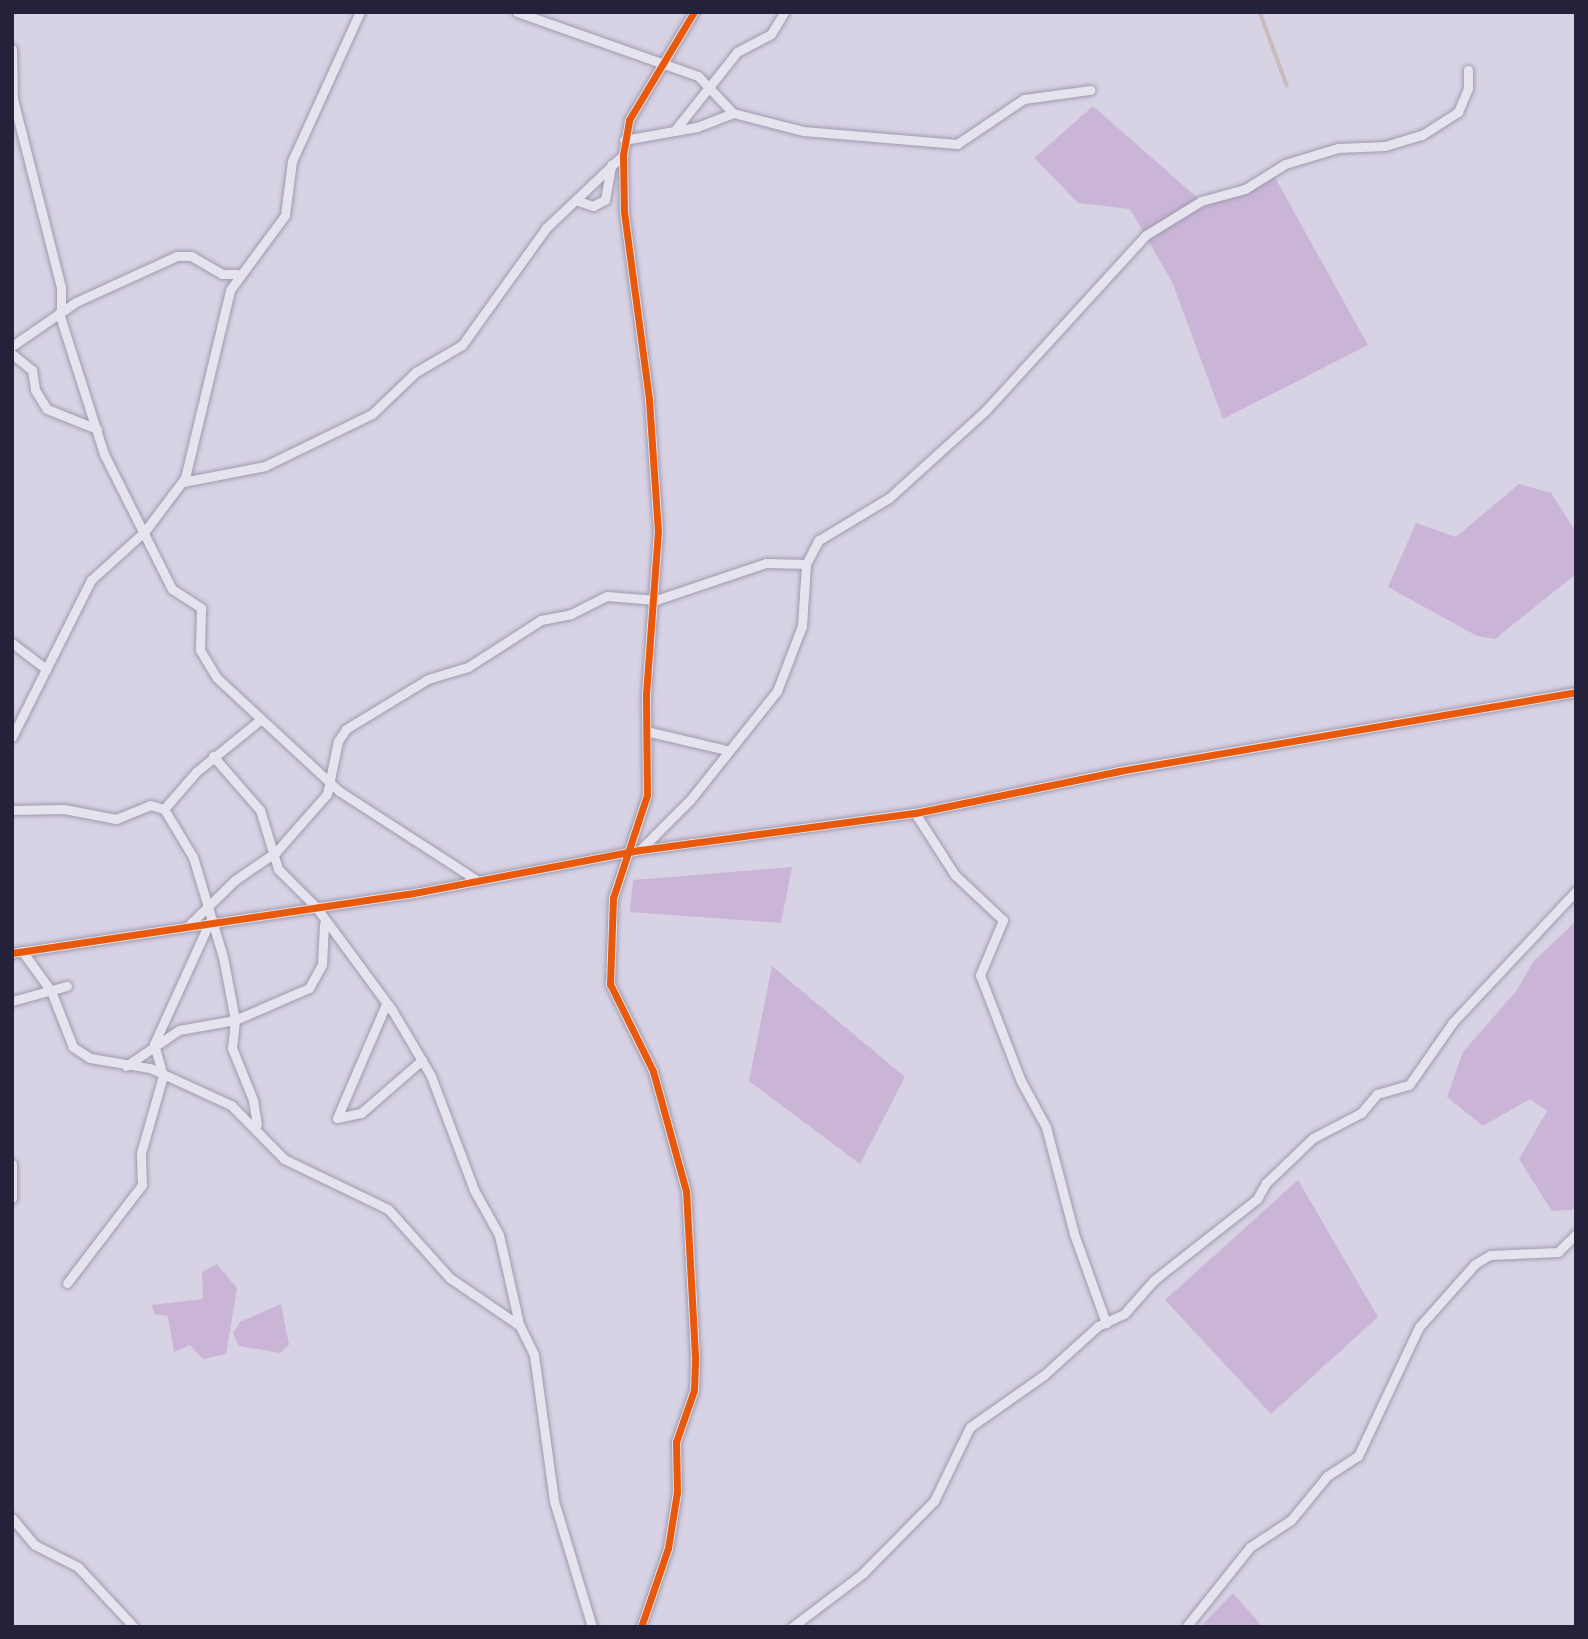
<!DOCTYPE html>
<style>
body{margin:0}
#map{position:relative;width:1588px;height:1639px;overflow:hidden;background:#d8d2e5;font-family:"Source Serif 4",serif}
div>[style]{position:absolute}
.green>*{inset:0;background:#cab5d7}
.stream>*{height:3.5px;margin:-1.75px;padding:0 1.75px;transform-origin:1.75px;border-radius:1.75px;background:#c9bbbc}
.roads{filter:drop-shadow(0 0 2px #9e9aab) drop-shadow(0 0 2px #9e9aab)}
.minor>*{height:9px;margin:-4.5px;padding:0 4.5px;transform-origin:4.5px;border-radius:4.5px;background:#e6e3ee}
.cycleway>*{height:7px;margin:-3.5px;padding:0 3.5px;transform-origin:3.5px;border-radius:3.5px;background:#e8590c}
span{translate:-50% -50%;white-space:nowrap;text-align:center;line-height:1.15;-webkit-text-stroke:5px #e2d9f5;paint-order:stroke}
.frame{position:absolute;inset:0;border:14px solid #24213b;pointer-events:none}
</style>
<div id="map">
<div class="green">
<i style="clip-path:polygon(1093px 106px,1201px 201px,1232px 193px,1272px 172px,1368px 345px,1223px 419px,1172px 282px,1130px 209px,1078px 203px,1034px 158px)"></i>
<i style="clip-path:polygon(1519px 484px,1551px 493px,1576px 532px,1576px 574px,1495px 639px,1477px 636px,1388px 587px,1416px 523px,1456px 537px)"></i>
<i style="clip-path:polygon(792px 867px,781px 923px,630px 912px,633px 880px)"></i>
<i style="clip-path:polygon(1576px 921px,1576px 1202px,1572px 1210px,1552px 1211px,1519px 1159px,1547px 1111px,1530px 1099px,1483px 1126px,1447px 1097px,1463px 1052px,1517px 990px,1533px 962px)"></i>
<i style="clip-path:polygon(772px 966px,905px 1077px,860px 1164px,749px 1081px)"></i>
<i style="clip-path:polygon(1298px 1180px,1378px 1317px,1271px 1414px,1165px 1300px)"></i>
<i style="clip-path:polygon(217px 1264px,237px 1288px,226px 1354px,203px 1359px,190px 1345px,174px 1352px,168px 1316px,154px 1314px,152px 1305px,203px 1299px,202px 1272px)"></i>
<i style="clip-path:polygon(281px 1304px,289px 1345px,280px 1353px,239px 1346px,233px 1333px,240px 1322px)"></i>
<i style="clip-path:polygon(1233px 1593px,1263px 1627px,1200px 1627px)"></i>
</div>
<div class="stream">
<i style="left:1260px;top:12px;width:78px;rotate:69.7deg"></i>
</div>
<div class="roads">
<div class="minor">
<i style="left:517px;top:12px;width:192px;rotate:19.5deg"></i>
<i style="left:698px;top:76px;width:51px;rotate:46.6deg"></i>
<i style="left:12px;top:49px;width:50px;rotate:88.9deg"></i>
<i style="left:13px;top:99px;width:194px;rotate:75.7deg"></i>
<i style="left:61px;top:287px;width:24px;rotate:90deg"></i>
<i style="left:675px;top:130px;width:100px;rotate:-51.5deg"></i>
<i style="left:737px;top:52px;width:38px;rotate:-28deg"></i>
<i style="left:771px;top:34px;width:26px;rotate:-59deg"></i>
<i style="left:624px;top:140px;width:74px;rotate:-10.1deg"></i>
<i style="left:697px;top:127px;width:39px;rotate:-21deg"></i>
<i style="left:733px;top:113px;width:72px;rotate:14.4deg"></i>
<i style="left:803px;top:131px;width:155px;rotate:4.8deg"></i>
<i style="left:957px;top:144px;width:81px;rotate:-33.9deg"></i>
<i style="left:1024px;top:99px;width:67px;rotate:-7.8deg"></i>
<i style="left:578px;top:201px;width:16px;rotate:18deg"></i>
<i style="left:593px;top:206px;width:13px;rotate:-27deg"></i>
<i style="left:605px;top:200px;width:36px;rotate:-80deg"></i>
<i style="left:59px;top:313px;width:148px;rotate:72.3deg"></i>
<i style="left:104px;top:454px;width:151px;rotate:63.3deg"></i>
<i style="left:172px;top:589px;width:35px;rotate:33deg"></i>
<i style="left:201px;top:608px;width:42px;rotate:91.4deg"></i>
<i style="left:200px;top:650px;width:33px;rotate:59deg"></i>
<i style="left:217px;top:678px;width:166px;rotate:42.8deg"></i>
<i style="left:339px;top:791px;width:162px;rotate:32.9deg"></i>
<i style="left:12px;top:346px;width:78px;rotate:-34.5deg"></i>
<i style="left:76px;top:302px;width:111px;rotate:-24.5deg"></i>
<i style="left:177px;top:256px;width:14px"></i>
<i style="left:191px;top:256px;width:36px;rotate:30deg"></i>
<i style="left:222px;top:274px;width:16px"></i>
<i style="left:12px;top:354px;width:26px;rotate:39deg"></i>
<i style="left:32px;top:370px;width:20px;rotate:81deg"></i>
<i style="left:35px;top:390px;width:22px;rotate:58deg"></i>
<i style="left:47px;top:409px;width:54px;rotate:21.8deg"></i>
<i style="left:183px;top:482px;width:84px;rotate:-11deg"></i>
<i style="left:265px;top:466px;width:119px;rotate:-25.9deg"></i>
<i style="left:372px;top:414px;width:61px;rotate:-43.7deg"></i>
<i style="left:416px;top:372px;width:53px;rotate:-30.4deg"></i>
<i style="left:462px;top:345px;width:144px;rotate:-54.3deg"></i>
<i style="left:546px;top:228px;width:106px;rotate:-43.5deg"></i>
<i style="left:12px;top:643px;width:43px;rotate:37.4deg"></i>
<i style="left:650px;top:732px;width:78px;rotate:13.3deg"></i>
<i style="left:12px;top:737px;width:176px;rotate:-63.3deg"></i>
<i style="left:91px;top:580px;width:73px;rotate:-42.2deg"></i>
<i style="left:145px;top:531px;width:66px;rotate:-53deg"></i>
<i style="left:185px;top:478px;width:193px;rotate:-76.5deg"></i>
<i style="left:230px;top:290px;width:93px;rotate:-53.7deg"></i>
<i style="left:285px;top:215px;width:54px;rotate:-82.6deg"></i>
<i style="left:292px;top:161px;width:164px;rotate:-65.5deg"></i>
<i style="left:213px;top:756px;width:72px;rotate:49deg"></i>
<i style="left:260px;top:810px;width:62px;rotate:73deg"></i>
<i style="left:278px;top:869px;width:54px;rotate:45deg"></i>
<i style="left:316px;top:907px;width:128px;rotate:53.6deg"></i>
<i style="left:392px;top:1010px;width:77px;rotate:59.4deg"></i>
<i style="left:431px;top:1076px;width:122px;rotate:69.3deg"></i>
<i style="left:474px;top:1190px;width:51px;rotate:60.9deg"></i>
<i style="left:499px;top:1235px;width:91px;rotate:77.3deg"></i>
<i style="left:164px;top:809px;width:49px;rotate:-49.1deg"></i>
<i style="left:196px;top:772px;width:82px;rotate:-39.1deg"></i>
<i style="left:12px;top:810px;width:52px;rotate:-1.1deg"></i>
<i style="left:64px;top:809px;width:53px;rotate:10.9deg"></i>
<i style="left:116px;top:819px;width:37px;rotate:-22deg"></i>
<i style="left:150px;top:805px;width:15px;rotate:16deg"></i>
<i style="left:164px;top:809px;width:56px;rotate:58.9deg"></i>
<i style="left:193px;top:857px;width:104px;rotate:73.3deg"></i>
<i style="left:223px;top:957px;width:64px;rotate:79.2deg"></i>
<i style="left:235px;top:1020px;width:28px;rotate:96deg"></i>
<i style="left:232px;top:1048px;width:56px;rotate:68deg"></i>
<i style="left:253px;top:1100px;width:25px;rotate:81deg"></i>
<i style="left:915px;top:813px;width:74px;rotate:57.2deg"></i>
<i style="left:955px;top:875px;width:66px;rotate:43.2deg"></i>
<i style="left:1003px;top:920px;width:60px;rotate:112.7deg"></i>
<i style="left:980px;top:975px;width:114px;rotate:68.9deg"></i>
<i style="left:1021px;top:1081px;width:52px;rotate:61.5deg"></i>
<i style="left:1046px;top:1127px;width:111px;rotate:75.3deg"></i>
<i style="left:1074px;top:1234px;width:95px;rotate:70.2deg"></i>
<i style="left:640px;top:850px;width:71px;rotate:-45deg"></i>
<i style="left:690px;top:800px;width:139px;rotate:-51.4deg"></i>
<i style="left:777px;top:691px;width:70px;rotate:-69deg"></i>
<i style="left:802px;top:626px;width:62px;rotate:-86.3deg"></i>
<i style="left:806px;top:564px;width:27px;rotate:-62deg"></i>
<i style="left:819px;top:540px;width:82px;rotate:-31deg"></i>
<i style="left:889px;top:498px;width:131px;rotate:-42.2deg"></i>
<i style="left:986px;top:410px;width:237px;rotate:-47.6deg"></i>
<i style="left:1146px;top:235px;width:65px;rotate:-31.7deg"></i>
<i style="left:1201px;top:201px;width:46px;rotate:-15.3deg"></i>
<i style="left:1245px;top:189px;width:47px;rotate:-32deg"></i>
<i style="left:1285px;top:164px;width:55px;rotate:-16.8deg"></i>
<i style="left:1338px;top:148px;width:47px;rotate:-2.4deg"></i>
<i style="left:1385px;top:146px;width:39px;rotate:-17deg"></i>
<i style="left:1422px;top:135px;width:43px;rotate:-32.6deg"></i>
<i style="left:1458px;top:112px;width:26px;rotate:-67deg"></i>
<i style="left:1468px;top:88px;width:18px;rotate:-90deg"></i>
<i style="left:190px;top:924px;width:63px;rotate:-44.4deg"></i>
<i style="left:235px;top:880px;width:50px;rotate:-34.3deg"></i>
<i style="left:276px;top:852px;width:77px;rotate:-48.7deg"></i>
<i style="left:327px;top:794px;width:54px;rotate:-78.3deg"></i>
<i style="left:338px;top:741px;width:14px;rotate:-56deg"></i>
<i style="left:346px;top:729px;width:96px;rotate:-31.4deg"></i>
<i style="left:428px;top:679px;width:42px;rotate:-16.7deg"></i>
<i style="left:468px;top:667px;width:87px;rotate:-32.8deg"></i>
<i style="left:541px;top:620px;width:31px;rotate:-11deg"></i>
<i style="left:571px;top:614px;width:40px;rotate:-26.6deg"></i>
<i style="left:607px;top:596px;width:49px;rotate:4.7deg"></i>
<i style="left:656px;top:600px;width:116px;rotate:-18.6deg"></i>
<i style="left:766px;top:563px;width:40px;rotate:1.4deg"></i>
<i style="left:22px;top:951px;width:49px;rotate:54.1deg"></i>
<i style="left:51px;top:991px;width:60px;rotate:68.6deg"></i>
<i style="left:73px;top:1047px;width:20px;rotate:33deg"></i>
<i style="left:90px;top:1058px;width:61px;rotate:9.5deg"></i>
<i style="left:150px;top:1068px;width:89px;rotate:24.6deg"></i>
<i style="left:231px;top:1105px;width:76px;rotate:45.5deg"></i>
<i style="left:284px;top:1159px;width:115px;rotate:25.7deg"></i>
<i style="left:388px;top:1209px;width:93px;rotate:48.1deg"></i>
<i style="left:450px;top:1278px;width:85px;rotate:34.4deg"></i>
<i style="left:520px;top:1326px;width:32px;rotate:64deg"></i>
<i style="left:534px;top:1355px;width:147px;rotate:82.2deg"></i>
<i style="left:554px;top:1501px;width:132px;rotate:73.2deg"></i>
<i style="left:12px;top:953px;width:401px;rotate:-8.5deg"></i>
<i style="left:409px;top:894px;width:235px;rotate:-10.8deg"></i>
<i style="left:640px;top:850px;width:277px;rotate:-7.7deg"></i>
<i style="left:915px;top:813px;width:208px;rotate:-11.6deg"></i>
<i style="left:1119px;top:771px;width:464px;rotate:-9.8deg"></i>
<i style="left:12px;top:1001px;width:57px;rotate:-15.3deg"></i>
<i style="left:126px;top:1066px;width:64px;rotate:-34.2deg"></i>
<i style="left:179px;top:1030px;width:57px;rotate:-10.1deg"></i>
<i style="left:235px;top:1020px;width:81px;rotate:-23.4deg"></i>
<i style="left:309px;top:988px;width:26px;rotate:-61deg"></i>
<i style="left:322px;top:965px;width:41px;rotate:-87.2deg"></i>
<i style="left:337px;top:1118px;width:124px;rotate:-66.7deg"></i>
<i style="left:337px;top:1118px;width:25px;rotate:-12deg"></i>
<i style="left:361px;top:1113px;width:81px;rotate:-41deg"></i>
<i style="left:12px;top:1164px;width:34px;rotate:90deg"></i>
<i style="left:67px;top:1283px;width:123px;rotate:-52.6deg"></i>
<i style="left:142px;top:1185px;width:32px;rotate:-92deg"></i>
<i style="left:141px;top:1153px;width:80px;rotate:-74.1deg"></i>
<i style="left:163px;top:1076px;width:33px;rotate:-106deg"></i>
<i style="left:154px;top:1044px;width:135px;rotate:-65.5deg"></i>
<i style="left:12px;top:1518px;width:35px;rotate:50deg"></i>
<i style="left:35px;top:1545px;width:48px;rotate:27.1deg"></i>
<i style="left:78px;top:1567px;width:82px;rotate:47deg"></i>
<i style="left:641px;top:1627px;width:83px;rotate:-71.1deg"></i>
<i style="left:668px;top:1548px;width:57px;rotate:-80.9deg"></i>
<i style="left:677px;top:1492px;width:50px;rotate:-91.1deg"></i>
<i style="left:676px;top:1442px;width:55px;rotate:-70.9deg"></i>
<i style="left:694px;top:1390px;width:34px;rotate:-88deg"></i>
<i style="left:695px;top:1356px;width:165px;rotate:-93.1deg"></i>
<i style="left:686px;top:1191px;width:124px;rotate:-105.4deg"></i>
<i style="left:653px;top:1071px;width:97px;rotate:-116.3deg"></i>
<i style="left:610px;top:984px;width:86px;rotate:-88deg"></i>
<i style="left:613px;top:898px;width:108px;rotate:-71.7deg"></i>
<i style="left:647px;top:795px;width:101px;rotate:-90.6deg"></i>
<i style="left:646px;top:694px;width:162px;rotate:-85.8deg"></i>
<i style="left:658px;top:532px;width:133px;rotate:-93.9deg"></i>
<i style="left:649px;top:399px;width:190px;rotate:-97.6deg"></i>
<i style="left:624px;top:211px;width:56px;rotate:-91deg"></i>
<i style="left:623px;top:155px;width:36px;rotate:-80deg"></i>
<i style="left:629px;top:120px;width:126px;rotate:-59deg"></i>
<i style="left:792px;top:1627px;width:88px;rotate:-37.1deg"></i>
<i style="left:862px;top:1574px;width:103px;rotate:-45.4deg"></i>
<i style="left:934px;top:1501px;width:82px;rotate:-64.1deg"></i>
<i style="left:970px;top:1427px;width:90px;rotate:-35.1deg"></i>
<i style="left:1044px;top:1375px;width:73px;rotate:-42.2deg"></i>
<i style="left:1098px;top:1326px;width:29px;rotate:-25deg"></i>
<i style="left:1124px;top:1314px;width:45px;rotate:-48.6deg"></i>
<i style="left:1154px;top:1280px;width:131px;rotate:-38.2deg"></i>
<i style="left:1257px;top:1199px;width:18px;rotate:-61deg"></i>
<i style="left:1266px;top:1183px;width:65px;rotate:-43.8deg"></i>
<i style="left:1313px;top:1138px;width:54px;rotate:-27.5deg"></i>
<i style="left:1361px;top:1113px;width:25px;rotate:-50deg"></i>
<i style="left:1377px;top:1094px;width:33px;rotate:-16deg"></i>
<i style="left:1409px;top:1085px;width:77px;rotate:-55.1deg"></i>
<i style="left:1453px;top:1022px;width:180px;rotate:-46.8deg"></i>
<i style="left:1186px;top:1627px;width:102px;rotate:-51.3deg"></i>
<i style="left:1250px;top:1547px;width:49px;rotate:-33.4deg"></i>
<i style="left:1291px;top:1520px;width:57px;rotate:-50.7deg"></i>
<i style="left:1327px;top:1476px;width:37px;rotate:-33deg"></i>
<i style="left:1358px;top:1456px;width:143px;rotate:-64.7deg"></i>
<i style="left:1419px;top:1327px;width:84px;rotate:-48.4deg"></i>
<i style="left:1475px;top:1264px;width:17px;rotate:-31deg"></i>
<i style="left:1490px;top:1255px;width:68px;rotate:-2.5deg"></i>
<i style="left:1558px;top:1252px;width:25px;rotate:-45deg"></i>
</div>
</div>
<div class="cycleway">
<i style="left:12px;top:953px;width:401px;rotate:-8.5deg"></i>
<i style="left:409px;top:894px;width:235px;rotate:-10.8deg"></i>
<i style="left:640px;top:850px;width:277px;rotate:-7.7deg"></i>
<i style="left:915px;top:813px;width:208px;rotate:-11.6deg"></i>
<i style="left:1119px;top:771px;width:464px;rotate:-9.8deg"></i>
<i style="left:641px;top:1627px;width:83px;rotate:-71.1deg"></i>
<i style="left:668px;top:1548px;width:57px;rotate:-80.9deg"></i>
<i style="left:677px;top:1492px;width:50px;rotate:-91.1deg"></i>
<i style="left:676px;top:1442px;width:55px;rotate:-70.9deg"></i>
<i style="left:694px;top:1390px;width:34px;rotate:-88deg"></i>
<i style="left:695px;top:1356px;width:165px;rotate:-93.1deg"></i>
<i style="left:686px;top:1191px;width:124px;rotate:-105.4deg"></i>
<i style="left:653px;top:1071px;width:97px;rotate:-116.3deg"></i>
<i style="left:610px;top:984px;width:86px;rotate:-88deg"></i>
<i style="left:613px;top:898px;width:108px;rotate:-71.7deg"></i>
<i style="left:647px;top:795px;width:101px;rotate:-90.6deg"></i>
<i style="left:646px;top:694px;width:162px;rotate:-85.8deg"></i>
<i style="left:658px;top:532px;width:133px;rotate:-93.9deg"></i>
<i style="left:649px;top:399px;width:190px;rotate:-97.6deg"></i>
<i style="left:624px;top:211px;width:56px;rotate:-91deg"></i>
<i style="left:623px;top:155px;width:36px;rotate:-80deg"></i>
<i style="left:629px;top:120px;width:126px;rotate:-59deg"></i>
</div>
<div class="frame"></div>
</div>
